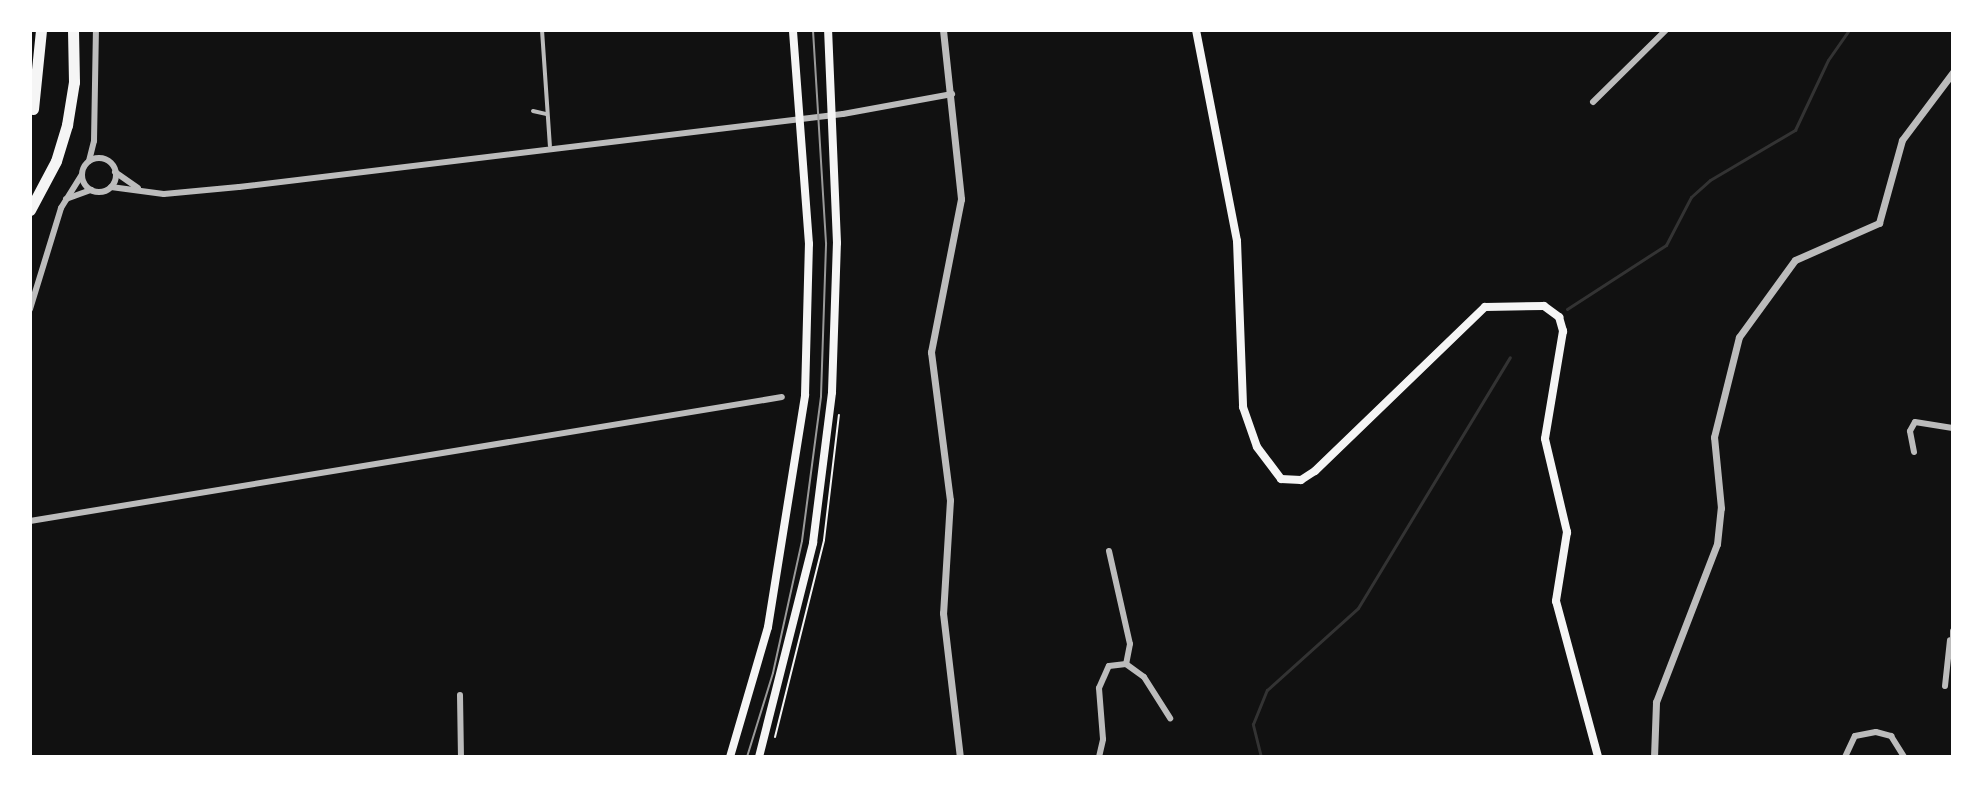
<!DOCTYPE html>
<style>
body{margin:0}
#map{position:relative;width:1983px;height:787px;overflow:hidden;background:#111;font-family:Lato,sans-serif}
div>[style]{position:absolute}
.stream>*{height:3px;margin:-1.5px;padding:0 1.5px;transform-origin:1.5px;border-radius:1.5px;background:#333}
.path>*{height:2px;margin:-1px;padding:0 1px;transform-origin:1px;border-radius:1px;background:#f5f5f5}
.pedestrian>*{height:4px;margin:-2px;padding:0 2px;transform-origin:2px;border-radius:2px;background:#bcbcbc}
.minor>*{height:6px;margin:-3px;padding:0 3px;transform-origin:3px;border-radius:3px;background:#bcbcbc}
.minor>.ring{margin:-3px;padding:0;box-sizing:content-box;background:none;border:6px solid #bcbcbc;border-radius:50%}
.tertiary>*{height:7px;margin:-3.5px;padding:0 3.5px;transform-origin:3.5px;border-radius:3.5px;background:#bcbcbc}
.secondary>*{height:8px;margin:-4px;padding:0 4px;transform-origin:4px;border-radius:4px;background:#f5f5f5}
.motorway>*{height:11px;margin:-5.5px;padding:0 5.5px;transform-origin:5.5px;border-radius:5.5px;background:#f5f5f5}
.tram>*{height:2px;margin:-1px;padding:0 1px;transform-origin:1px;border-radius:1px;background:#9a9a9a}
span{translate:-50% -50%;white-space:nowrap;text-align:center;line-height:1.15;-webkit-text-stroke:8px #fff;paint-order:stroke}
.frame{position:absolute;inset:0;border:32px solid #fff;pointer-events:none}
</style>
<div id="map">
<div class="stream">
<i style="left:1567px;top:309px;width:118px;rotate:-32.9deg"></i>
<i style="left:1666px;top:245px;width:54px;rotate:-62.5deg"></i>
<i style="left:1691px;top:197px;width:25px;rotate:-42deg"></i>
<i style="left:1710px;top:180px;width:99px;rotate:-30.5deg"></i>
<i style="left:1795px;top:130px;width:77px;rotate:-64.8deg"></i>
<i style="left:1828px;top:60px;width:37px;rotate:-55deg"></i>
<i style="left:1261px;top:757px;width:34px;rotate:-104deg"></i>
<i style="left:1253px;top:724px;width:37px;rotate:-68deg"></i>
<i style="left:1267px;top:690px;width:122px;rotate:-42deg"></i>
<i style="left:1358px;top:608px;width:293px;rotate:-58.8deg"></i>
</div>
<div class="path">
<i style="left:775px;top:737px;width:203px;rotate:-76deg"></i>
<i style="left:824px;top:540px;width:126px;rotate:-83.2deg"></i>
</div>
<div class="pedestrian">
<i style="left:542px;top:30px;width:116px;rotate:86.1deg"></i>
<i style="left:533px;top:111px;width:13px;rotate:13deg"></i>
</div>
<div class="minor">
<i style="left:1593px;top:102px;width:103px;rotate:-44.6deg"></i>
<i class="ring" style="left:82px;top:158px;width:28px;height:28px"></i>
<i style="left:89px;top:161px;width:21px;rotate:-76deg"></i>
<i style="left:94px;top:141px;width:111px;rotate:-89deg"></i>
<i style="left:115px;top:172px;width:28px;rotate:35deg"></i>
<i style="left:111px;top:187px;width:53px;rotate:7.5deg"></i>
<i style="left:164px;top:194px;width:75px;rotate:-5.3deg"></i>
<i style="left:239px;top:187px;width:608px;rotate:-6.89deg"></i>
<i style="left:843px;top:114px;width:111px;rotate:-10.4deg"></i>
<i style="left:66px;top:199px;width:27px;rotate:-20deg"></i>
<i style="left:30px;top:309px;width:106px;rotate:-72.9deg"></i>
<i style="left:61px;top:208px;width:39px;rotate:-58deg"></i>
<i style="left:1914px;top:452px;width:21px;rotate:-101deg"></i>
<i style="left:1910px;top:431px;width:10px;rotate:-61deg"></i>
<i style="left:1915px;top:422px;width:38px;rotate:9deg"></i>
<i style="left:30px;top:521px;width:762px;rotate:-9.36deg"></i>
<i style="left:1109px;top:551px;width:95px;rotate:77.3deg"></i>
<i style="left:1130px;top:644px;width:20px;rotate:101deg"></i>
<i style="left:1953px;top:631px;width:10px;rotate:90deg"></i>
<i style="left:1945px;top:686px;width:46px;rotate:-83.8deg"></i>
<i style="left:460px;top:695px;width:62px;rotate:89.1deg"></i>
<i style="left:1099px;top:757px;width:18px;rotate:-77deg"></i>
<i style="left:1103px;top:739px;width:51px;rotate:-94.5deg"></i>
<i style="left:1099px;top:688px;width:24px;rotate:-66deg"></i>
<i style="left:1109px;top:666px;width:17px;rotate:-7deg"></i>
<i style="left:1126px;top:664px;width:22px;rotate:36deg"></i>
<i style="left:1144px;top:677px;width:49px;rotate:57.6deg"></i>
<i style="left:1845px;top:757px;width:23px;rotate:-65deg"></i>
<i style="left:1855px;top:736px;width:21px;rotate:-11deg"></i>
<i style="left:1876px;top:732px;width:16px;rotate:15deg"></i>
<i style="left:1891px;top:736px;width:25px;rotate:58deg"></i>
</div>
<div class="tertiary">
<i style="left:943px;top:30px;width:170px;rotate:83.9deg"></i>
<i style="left:961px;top:199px;width:156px;rotate:101.1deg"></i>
<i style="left:931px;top:352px;width:149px;rotate:82.7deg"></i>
<i style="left:950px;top:500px;width:113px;rotate:93.5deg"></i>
<i style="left:943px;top:613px;width:145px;rotate:83.3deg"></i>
<i style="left:1654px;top:757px;width:55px;rotate:-87.9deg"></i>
<i style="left:1656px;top:702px;width:169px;rotate:-68.9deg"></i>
<i style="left:1717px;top:544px;width:36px;rotate:-84deg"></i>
<i style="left:1721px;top:508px;width:71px;rotate:-95.6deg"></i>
<i style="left:1714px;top:437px;width:103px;rotate:-76deg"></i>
<i style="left:1739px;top:337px;width:95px;rotate:-54deg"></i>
<i style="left:1795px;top:260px;width:92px;rotate:-23.8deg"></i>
<i style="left:1879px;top:223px;width:86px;rotate:-74.5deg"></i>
<i style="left:1902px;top:140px;width:85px;rotate:-53.1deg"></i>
</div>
<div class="secondary">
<i style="left:1196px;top:30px;width:215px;rotate:79deg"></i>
<i style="left:1237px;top:241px;width:166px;rotate:87.9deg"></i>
<i style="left:1243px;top:407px;width:42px;rotate:70.7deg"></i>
<i style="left:1257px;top:447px;width:40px;rotate:53deg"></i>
<i style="left:1281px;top:479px;width:20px;rotate:3deg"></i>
<i style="left:1301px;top:480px;width:17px;rotate:-33deg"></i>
<i style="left:1315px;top:471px;width:236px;rotate:-44deg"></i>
<i style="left:1485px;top:307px;width:59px;rotate:-1deg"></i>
<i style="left:1544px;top:306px;width:19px;rotate:36deg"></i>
<i style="left:1559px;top:317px;width:15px;rotate:74deg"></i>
<i style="left:1563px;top:331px;width:109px;rotate:99.5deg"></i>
<i style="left:1545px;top:439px;width:96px;rotate:76.7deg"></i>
<i style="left:1567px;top:532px;width:70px;rotate:99.1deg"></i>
<i style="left:1556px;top:601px;width:162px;rotate:74.9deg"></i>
<i style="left:730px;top:757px;width:135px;rotate:-73.7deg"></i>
<i style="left:768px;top:627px;width:235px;rotate:-80.9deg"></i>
<i style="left:805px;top:395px;width:151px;rotate:-88.5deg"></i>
<i style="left:809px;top:244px;width:215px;rotate:-94.3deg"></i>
<i style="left:759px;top:757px;width:221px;rotate:-75.8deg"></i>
<i style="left:813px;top:543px;width:152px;rotate:-82.8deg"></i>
<i style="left:832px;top:392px;width:149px;rotate:-88.1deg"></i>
<i style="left:837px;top:243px;width:213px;rotate:-92.4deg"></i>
</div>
<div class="motorway">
<i style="left:33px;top:109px;width:79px;rotate:-84.2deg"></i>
<i style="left:30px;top:210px;width:55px;rotate:-62deg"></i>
<i style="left:56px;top:161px;width:38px;rotate:-73deg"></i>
<i style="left:67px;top:125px;width:44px;rotate:-80.8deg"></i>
<i style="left:74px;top:82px;width:52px;rotate:-91.1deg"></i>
</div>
<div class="tram">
<i style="left:747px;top:757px;width:88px;rotate:-72.8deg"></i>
<i style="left:773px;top:673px;width:135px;rotate:-77.6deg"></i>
<i style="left:802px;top:541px;width:146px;rotate:-82.5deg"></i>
<i style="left:821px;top:396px;width:153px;rotate:-88.1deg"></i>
<i style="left:826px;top:243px;width:213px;rotate:-93.5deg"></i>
</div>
<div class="frame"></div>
</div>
